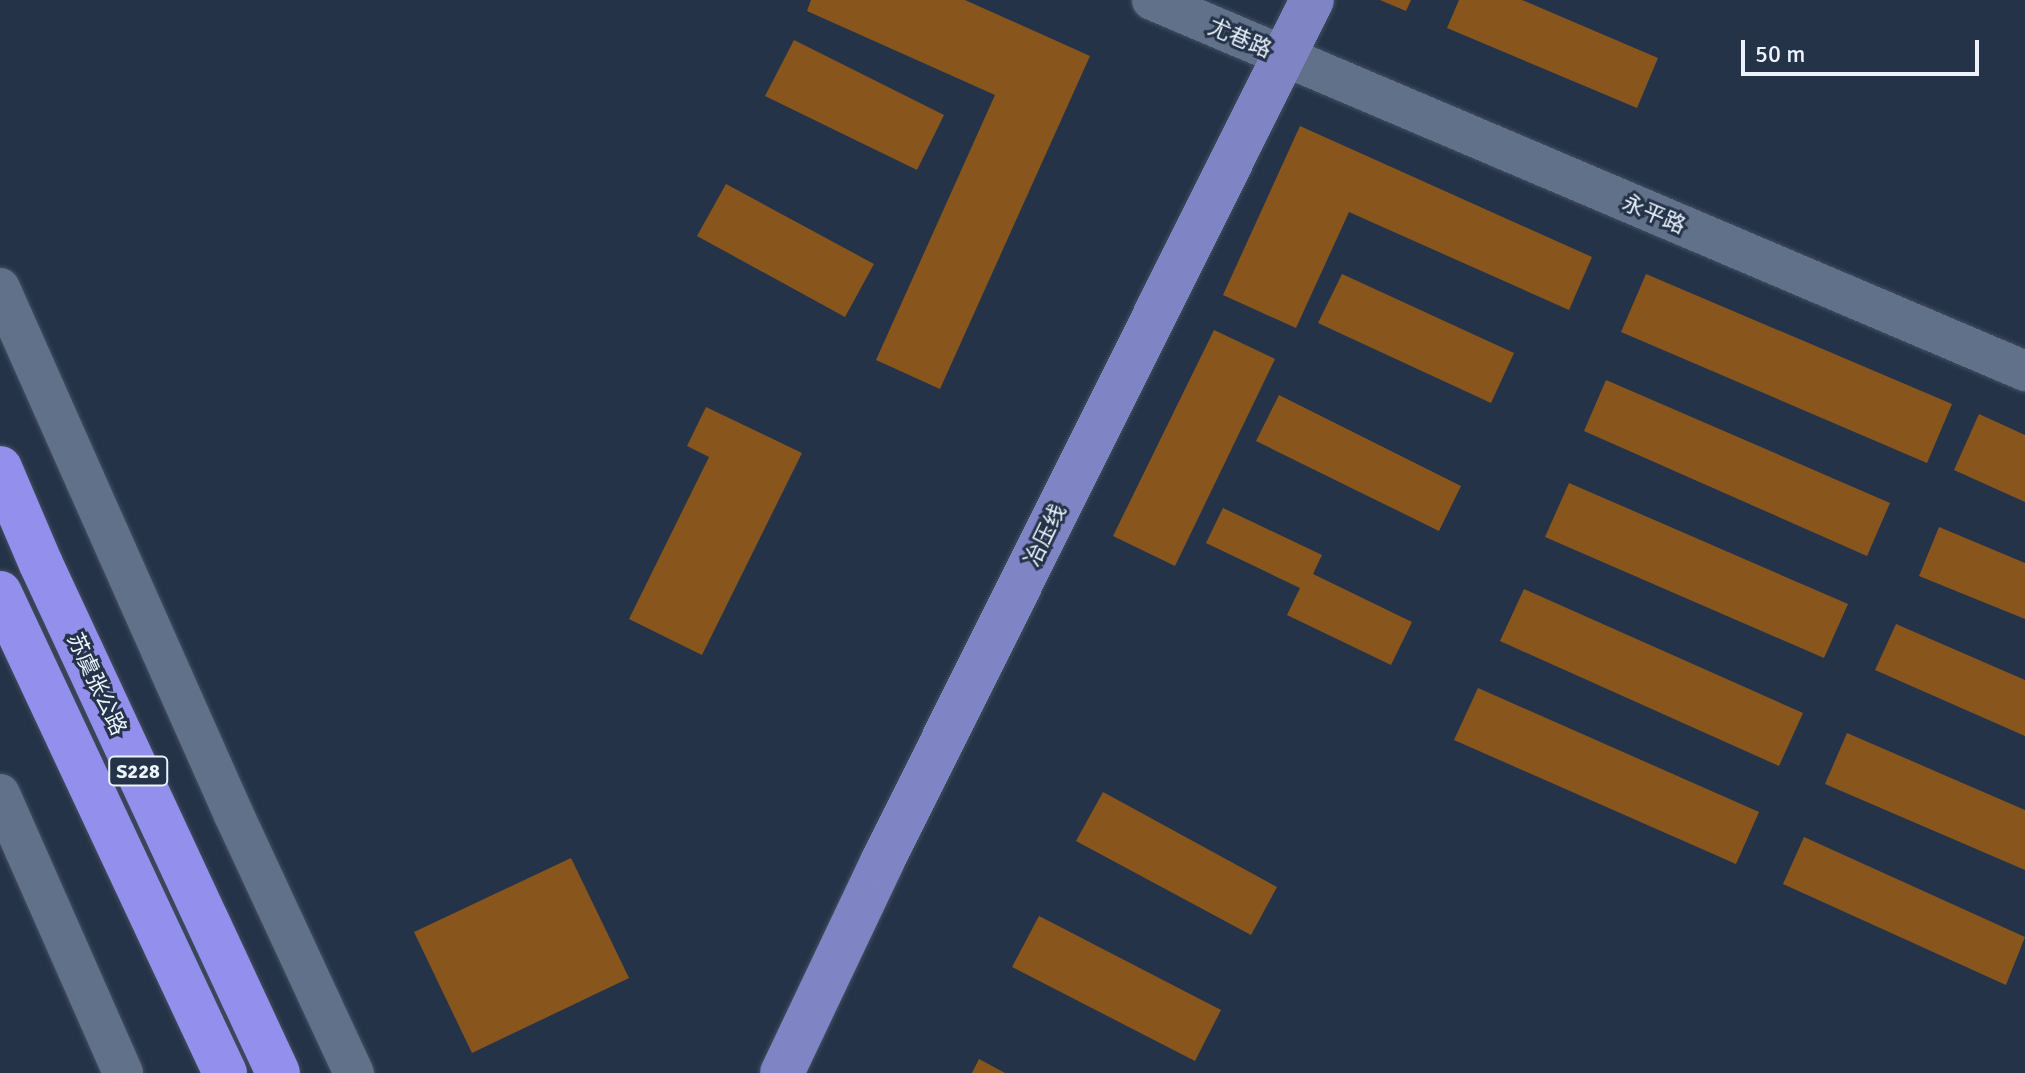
<!DOCTYPE html>
<meta charset="utf-8">
<style>
body{margin:0}
#map{position:relative;width:2025px;height:1073px;overflow:hidden;background:#253348;font-family:Signika,"Noto Sans SC",sans-serif}
div>[style]{position:absolute}
.building>*{inset:0;background:#88561d}
.roads{filter:drop-shadow(0 0 2px #434e60) drop-shadow(0 0 2px #434e60)}
.minor>*{height:40px;margin:-20px;padding:0 20px;transform-origin:20px;border-radius:20px;background:#617189}
.major>*{height:44px;margin:-22px;padding:0 22px;transform-origin:22px;border-radius:22px;background:#7f84c5}
.highway>*{height:44px;margin:-22px;padding:0 22px;transform-origin:22px;border-radius:22px;background:#9390ed}
span{translate:-50% -50%;white-space:nowrap;text-align:center;line-height:1.15;-webkit-text-stroke:6px #253348;paint-order:stroke}
.shield-label span{padding:2px 6px;background:#253348;border:2px solid;border-radius:6px;-webkit-text-stroke-width:0}
.shield-label{font-size:20px;color:#ecf3ff;font-weight:700}
.street-label{font-size:22px;color:#ecf3ff}
.scale{position:absolute;left:1741px;top:40px;width:238px;height:36px;box-sizing:border-box;border:4px solid #ecf3ff;border-top:0;padding-left:10px;font-size:24px;line-height:28px;white-space:nowrap;color:#ecf3ff;-webkit-text-stroke:6px #253348;paint-order:stroke}
</style>
<div id="map">
<div class="building">
<i style="clip-path:polygon(811px 0,965px 0,1090px 56px,940px 389px,876px 360px,995px 95px,807px 11px)"></i>
<i style="clip-path:polygon(1380px 0,1411px 0,1406px 11px)"></i>
<i style="clip-path:polygon(1459px 0,1522px 0,1658px 58px,1637px 108px,1447px 28px)"></i>
<i style="clip-path:polygon(794px 40px,944px 115px,917px 170px,765px 96px)"></i>
<i style="clip-path:polygon(1300px 126px,1592px 257px,1569px 310px,1349px 212px,1296px 328px,1223px 295px)"></i>
<i style="clip-path:polygon(726px 184px,874px 264px,845px 317px,697px 236px)"></i>
<i style="clip-path:polygon(1342px 274px,1514px 353px,1491px 403px,1318px 323px)"></i>
<i style="clip-path:polygon(1646px 274px,1952px 404px,1927px 463px,1621px 332px)"></i>
<i style="clip-path:polygon(1214px 330px,1275px 359px,1175px 566px,1113px 536px)"></i>
<i style="clip-path:polygon(1606px 380px,1890px 503px,1867px 556px,1584px 431px)"></i>
<i style="clip-path:polygon(1279px 395px,1461px 486px,1439px 531px,1256px 441px)"></i>
<i style="clip-path:polygon(706px 407px,802px 453px,702px 655px,629px 619px,709px 457px,687px 446px)"></i>
<i style="clip-path:polygon(1979px 414px,2025px 435px,2025px 502px,1954px 470px)"></i>
<i style="clip-path:polygon(1569px 483px,1848px 604px,1824px 658px,1545px 537px)"></i>
<i style="clip-path:polygon(1223px 508px,1322px 555px,1313px 574px,1412px 622px,1391px 665px,1287px 615px,1300px 588px,1206px 543px)"></i>
<i style="clip-path:polygon(1939px 527px,2025px 563px,2025px 619px,1919px 576px)"></i>
<i style="clip-path:polygon(1524px 589px,1803px 713px,1779px 766px,1500px 641px)"></i>
<i style="clip-path:polygon(1896px 624px,2025px 680px,2025px 736px,1875px 670px)"></i>
<i style="clip-path:polygon(1478px 688px,1759px 812px,1736px 864px,1454px 740px)"></i>
<i style="clip-path:polygon(1847px 733px,2025px 810px,2025px 870px,1825px 784px)"></i>
<i style="clip-path:polygon(1103px 792px,1277px 887px,1251px 935px,1076px 841px)"></i>
<i style="clip-path:polygon(1804px 837px,2025px 937px,2006px 985px,1783px 884px)"></i>
<i style="clip-path:polygon(571px 858px,629px 978px,472px 1053px,414px 932px)"></i>
<i style="clip-path:polygon(1039px 916px,1221px 1010px,1195px 1061px,1012px 967px)"></i>
<i style="clip-path:polygon(979px 1059px,1005px 1073px,972px 1073px)"></i>
</div>
<div class="roads">
<div class="minor">
<i style="left:1152px;top:0;width:949px;rotate:23.02deg"></i>
<i style="left:0;top:288px;width:577px;rotate:66.06deg"></i>
<i style="left:234px;top:815px;width:285px;rotate:65.1deg"></i>
<i style="left:0;top:794px;width:305px;rotate:66.2deg"></i>
</div>
<div class="major">
<i style="left:782px;top:1073px;width:233px;rotate:-64.6deg"></i>
<i style="left:882px;top:862px;width:963px;rotate:-63.49deg"></i>
</div>
<div class="highway">
<i style="left:0;top:468px;width:104px;rotate:66.9deg"></i>
<i style="left:41px;top:564px;width:561px;rotate:65.03deg"></i>
<i style="left:0;top:593px;width:530px;rotate:64.89deg"></i>
</div>
</div>
<div class="shield-label">
<span style="left:138px;top:771px">S228</span>
</div>
<div class="street-label">
<span style="left:1240px;top:38px;rotate:23deg">尤巷路</span>
<span style="left:1654px;top:214px;rotate:23deg">永平路</span>
<span style="left:1045px;top:535px;rotate:-64deg">冶压线</span>
<span style="left:97px;top:684px;rotate:65deg">苏虞张公路</span>
</div>
<div class="scale">50 m</div>
</div>
